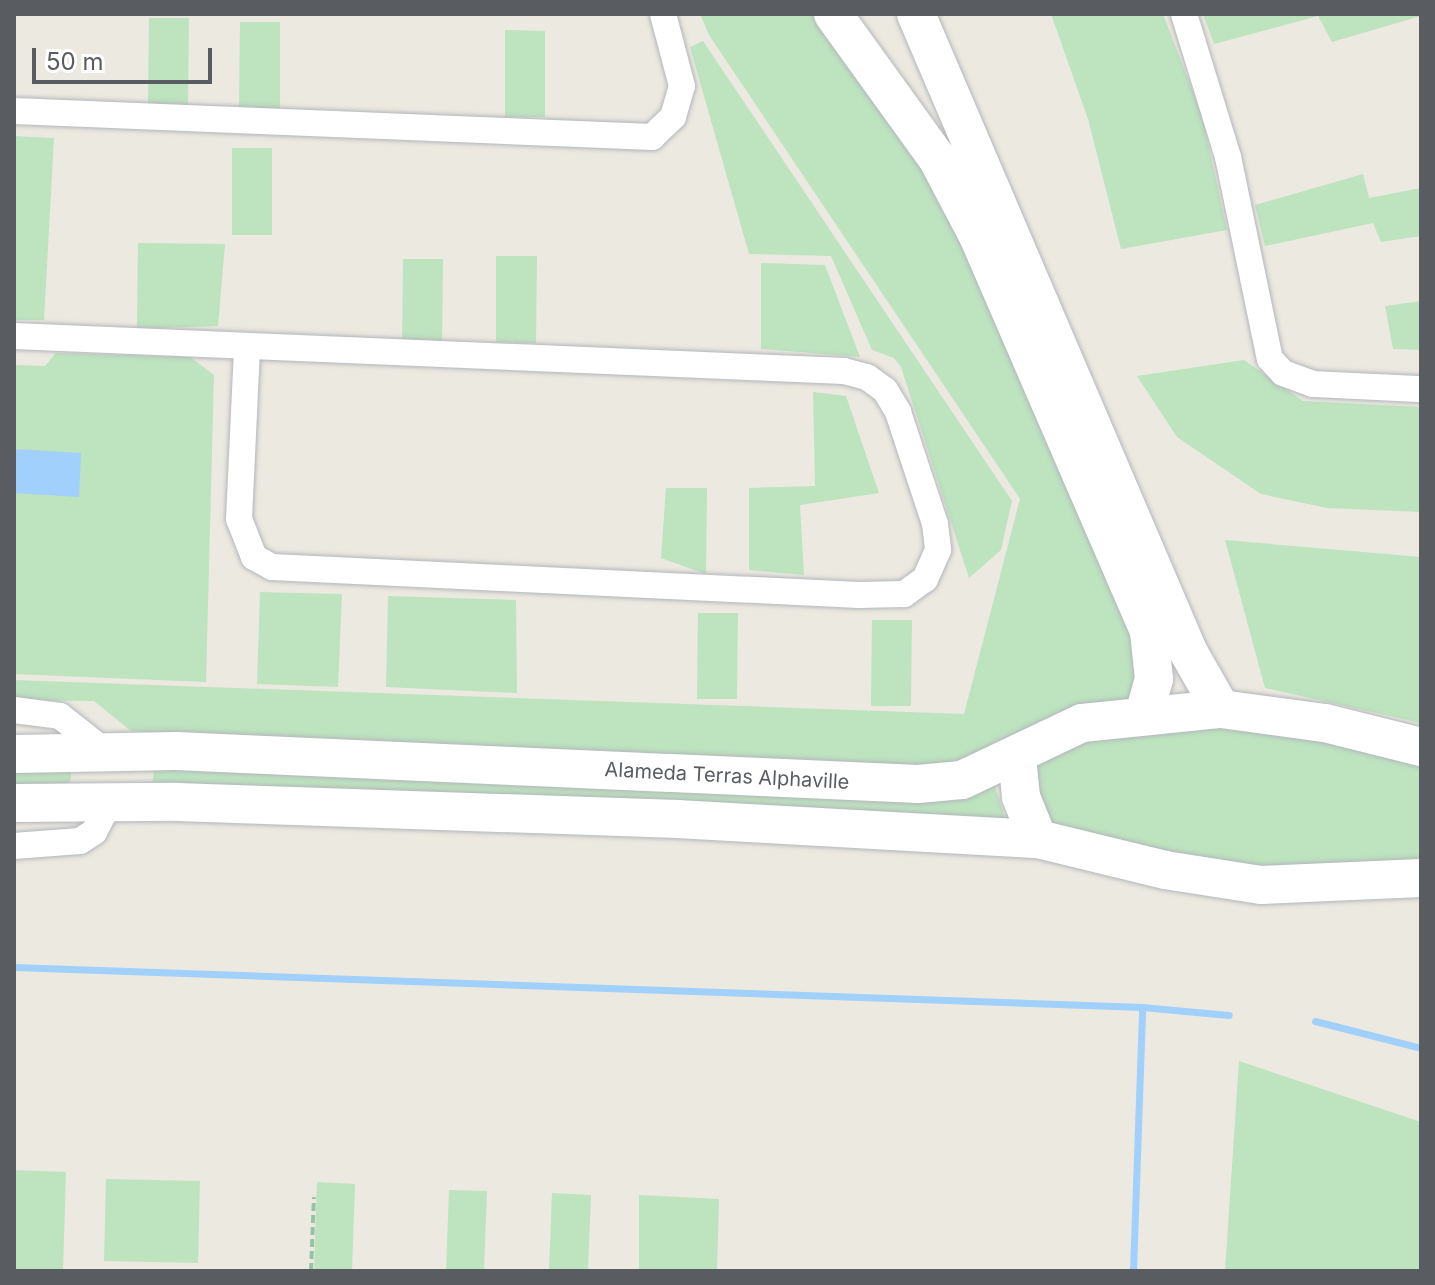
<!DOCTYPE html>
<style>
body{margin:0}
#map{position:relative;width:1435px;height:1285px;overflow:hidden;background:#ece9e0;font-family:Inter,sans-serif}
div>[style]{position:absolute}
.green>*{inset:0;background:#bde3bf}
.water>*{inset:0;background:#a0d0fb}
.stream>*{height:7px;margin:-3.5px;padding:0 3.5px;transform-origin:3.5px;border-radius:3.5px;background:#a0d0fb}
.path>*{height:4px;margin-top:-2px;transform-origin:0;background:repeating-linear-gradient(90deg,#97c3a5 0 8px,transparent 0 12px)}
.roads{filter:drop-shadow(0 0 2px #b3b6bb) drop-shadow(0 0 2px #b3b6bb)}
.street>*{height:26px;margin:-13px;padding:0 13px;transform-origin:13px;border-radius:13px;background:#fff}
.secondary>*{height:38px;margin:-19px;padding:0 19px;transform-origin:19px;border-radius:19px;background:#fff}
span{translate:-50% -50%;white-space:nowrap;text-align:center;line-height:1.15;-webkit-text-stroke:6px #fff;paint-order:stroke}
.street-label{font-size:20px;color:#595c61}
.frame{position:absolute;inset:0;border:16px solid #595c61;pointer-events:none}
.scale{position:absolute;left:32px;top:48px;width:180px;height:36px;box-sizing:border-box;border:4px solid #595c61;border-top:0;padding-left:10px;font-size:24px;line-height:28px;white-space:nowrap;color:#595c61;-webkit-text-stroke:6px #fff;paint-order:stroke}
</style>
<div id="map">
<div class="green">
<i style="clip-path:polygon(700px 14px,833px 14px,892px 92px,1149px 632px,1144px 713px,962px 780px,631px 770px,131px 731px,94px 701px,14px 700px,14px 680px,964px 714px,1020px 499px,709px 35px)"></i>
<i style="clip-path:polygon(1051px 14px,1163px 14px,1202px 115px,1227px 230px,1121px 249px,1088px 119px)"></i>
<i style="clip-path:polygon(1203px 14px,1421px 14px,1421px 16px,1332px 42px,1318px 16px,1214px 44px)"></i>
<i style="clip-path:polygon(149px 18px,189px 18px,188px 105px,148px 104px)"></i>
<i style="clip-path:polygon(240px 22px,280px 22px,280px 109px,239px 109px)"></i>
<i style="clip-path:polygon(505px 30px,545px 31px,545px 117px,505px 117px)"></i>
<i style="clip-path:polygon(703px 41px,1012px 501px,1001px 550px,969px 578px,901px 367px,894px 358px,872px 350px,831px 256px,749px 254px,690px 47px)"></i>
<i style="clip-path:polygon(14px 136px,54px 138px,44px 320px,14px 320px)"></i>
<i style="clip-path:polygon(232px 148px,272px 148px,272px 235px,232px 235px)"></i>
<i style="clip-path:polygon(1363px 174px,1369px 198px,1421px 188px,1421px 236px,1381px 242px,1373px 223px,1265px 246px,1255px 205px)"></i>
<i style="clip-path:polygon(138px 243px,225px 244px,218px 326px,137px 329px)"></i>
<i style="clip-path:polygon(496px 256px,537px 256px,536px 343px,496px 342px)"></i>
<i style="clip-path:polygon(403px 259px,443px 259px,442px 346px,402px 346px)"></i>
<i style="clip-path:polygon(761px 263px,825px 265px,860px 357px,761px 349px)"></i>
<i style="clip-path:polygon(1421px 301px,1421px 350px,1393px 349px,1385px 306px)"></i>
<i style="clip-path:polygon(56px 353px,190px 357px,214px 375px,206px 682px,14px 674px,14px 365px,45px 366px)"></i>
<i style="clip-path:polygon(1244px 360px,1303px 401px,1421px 407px,1421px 512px,1327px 508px,1261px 494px,1177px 437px,1137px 376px)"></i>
<i style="clip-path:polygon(813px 392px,846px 396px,879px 493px,800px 505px,804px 575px,749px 570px,749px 488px,815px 486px)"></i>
<i style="clip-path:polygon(666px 488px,707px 488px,706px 574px,661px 558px)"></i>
<i style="clip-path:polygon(1225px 540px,1421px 557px,1421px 723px,1265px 688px)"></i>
<i style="clip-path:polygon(260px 592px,342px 594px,338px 687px,257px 684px)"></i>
<i style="clip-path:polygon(388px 596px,516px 600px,517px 693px,386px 687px)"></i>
<i style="clip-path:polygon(698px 613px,738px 613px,737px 699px,697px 699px)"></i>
<i style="clip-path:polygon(872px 620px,912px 620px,911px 706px,871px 706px)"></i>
<i style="clip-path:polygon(1176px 726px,1258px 727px,1345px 740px,1421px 764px,1421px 859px,1314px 867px,1211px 863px,1043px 826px,1034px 767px,1091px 737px)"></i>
<i style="clip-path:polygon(14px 766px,71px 770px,71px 779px,67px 786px,14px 790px)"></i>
<i style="clip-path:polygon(154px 769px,994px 783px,1006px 821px,152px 786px)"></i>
<i style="clip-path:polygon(1239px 1061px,1421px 1122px,1421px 1271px,1225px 1271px)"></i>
<i style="clip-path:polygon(14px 1170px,66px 1172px,63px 1271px,14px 1271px)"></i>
<i style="clip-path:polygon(106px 1179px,200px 1181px,198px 1263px,104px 1261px)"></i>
<i style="clip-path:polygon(317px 1182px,355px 1184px,352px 1271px,314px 1271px)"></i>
<i style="clip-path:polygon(449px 1190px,487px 1191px,484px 1271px,446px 1271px)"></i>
<i style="clip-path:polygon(552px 1193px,591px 1195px,588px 1271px,549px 1271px)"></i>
<i style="clip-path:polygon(639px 1195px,719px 1199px,717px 1271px,639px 1271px)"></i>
</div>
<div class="water">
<i style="clip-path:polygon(14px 449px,81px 453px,79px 497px,14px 493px)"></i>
</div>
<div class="stream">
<i style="left:14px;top:967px;width:1129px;rotate:2.03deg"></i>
<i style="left:1142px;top:1007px;width:87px;rotate:5.3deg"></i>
<i style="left:1315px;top:1021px;width:109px;rotate:14.3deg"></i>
<i style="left:1133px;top:1271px;width:264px;rotate:-88deg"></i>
</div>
<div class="path">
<i style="left:311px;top:1271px;width:74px;rotate:-87.7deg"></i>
</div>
<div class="roads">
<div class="street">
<i style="left:1184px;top:14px;width:150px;rotate:72.9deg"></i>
<i style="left:1228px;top:157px;width:206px;rotate:78.3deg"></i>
<i style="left:1270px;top:359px;width:19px;rotate:47deg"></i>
<i style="left:1283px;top:373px;width:32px;rotate:20deg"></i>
<i style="left:1313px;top:384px;width:108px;rotate:2.7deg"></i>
<i style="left:14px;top:111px;width:639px;rotate:2.33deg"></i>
<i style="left:652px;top:137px;width:29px;rotate:-44deg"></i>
<i style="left:673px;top:117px;width:32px;rotate:-74deg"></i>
<i style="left:682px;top:86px;width:74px;rotate:-104.8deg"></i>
<i style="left:14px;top:336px;width:831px;rotate:2.41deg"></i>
<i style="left:844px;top:371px;width:24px;rotate:15deg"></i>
<i style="left:867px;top:377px;width:22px;rotate:36deg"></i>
<i style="left:885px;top:390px;width:26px;rotate:59deg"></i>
<i style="left:898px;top:412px;width:118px;rotate:71.7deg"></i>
<i style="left:935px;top:524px;width:26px;rotate:83deg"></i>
<i style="left:938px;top:550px;width:32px;rotate:114deg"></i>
<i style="left:925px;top:579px;width:26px;rotate:144deg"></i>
<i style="left:904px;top:594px;width:45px;rotate:178.7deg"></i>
<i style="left:859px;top:595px;width:588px;rotate:-177.27deg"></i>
<i style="left:272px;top:567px;width:21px;rotate:-151deg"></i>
<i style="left:254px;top:557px;width:41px;rotate:-111.5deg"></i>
<i style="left:239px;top:519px;width:172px;rotate:-87.3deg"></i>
<i style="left:14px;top:710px;width:46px;rotate:7.4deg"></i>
<i style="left:60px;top:716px;width:60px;rotate:38.2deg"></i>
<i style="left:14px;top:846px;width:66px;rotate:-4.3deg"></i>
<i style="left:80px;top:841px;width:17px;rotate:-33deg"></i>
<i style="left:94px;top:832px;width:34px;rotate:-62deg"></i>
</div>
<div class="secondary">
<i style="left:833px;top:14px;width:178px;rotate:54.2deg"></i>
<i style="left:937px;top:158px;width:88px;rotate:62.3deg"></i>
<i style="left:978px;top:236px;width:431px;rotate:66.6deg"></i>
<i style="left:1149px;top:632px;width:47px;rotate:83.9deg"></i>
<i style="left:1154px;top:679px;width:35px;rotate:106deg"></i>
<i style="left:916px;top:14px;width:695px;rotate:66.87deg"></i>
<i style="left:1189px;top:653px;width:64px;rotate:60.3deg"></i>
<i style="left:14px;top:754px;width:162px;rotate:-1.1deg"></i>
<i style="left:176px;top:751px;width:743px;rotate:2.55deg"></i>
<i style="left:918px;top:784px;width:44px;rotate:-5.2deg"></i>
<i style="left:962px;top:780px;width:133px;rotate:-25.4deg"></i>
<i style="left:1082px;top:723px;width:140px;rotate:-5.8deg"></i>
<i style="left:1221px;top:709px;width:105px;rotate:7.7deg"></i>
<i style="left:1325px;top:723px;width:99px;rotate:14deg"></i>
<i style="left:1017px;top:758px;width:39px;rotate:84deg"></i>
<i style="left:1021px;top:797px;width:45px;rotate:68deg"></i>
<i style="left:14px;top:803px;width:163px;rotate:-0.4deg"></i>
<i style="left:177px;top:802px;width:501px;rotate:1.94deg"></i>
<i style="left:678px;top:819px;width:361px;rotate:3.2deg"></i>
<i style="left:1038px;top:839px;width:131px;rotate:13.7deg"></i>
<i style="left:1165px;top:870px;width:97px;rotate:8.9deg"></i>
<i style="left:1261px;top:885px;width:160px;rotate:-2.5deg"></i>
</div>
</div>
<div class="street-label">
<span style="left:727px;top:776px;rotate:3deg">Alameda Terras Alphaville</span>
</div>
<div class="frame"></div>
<div class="scale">50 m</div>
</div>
